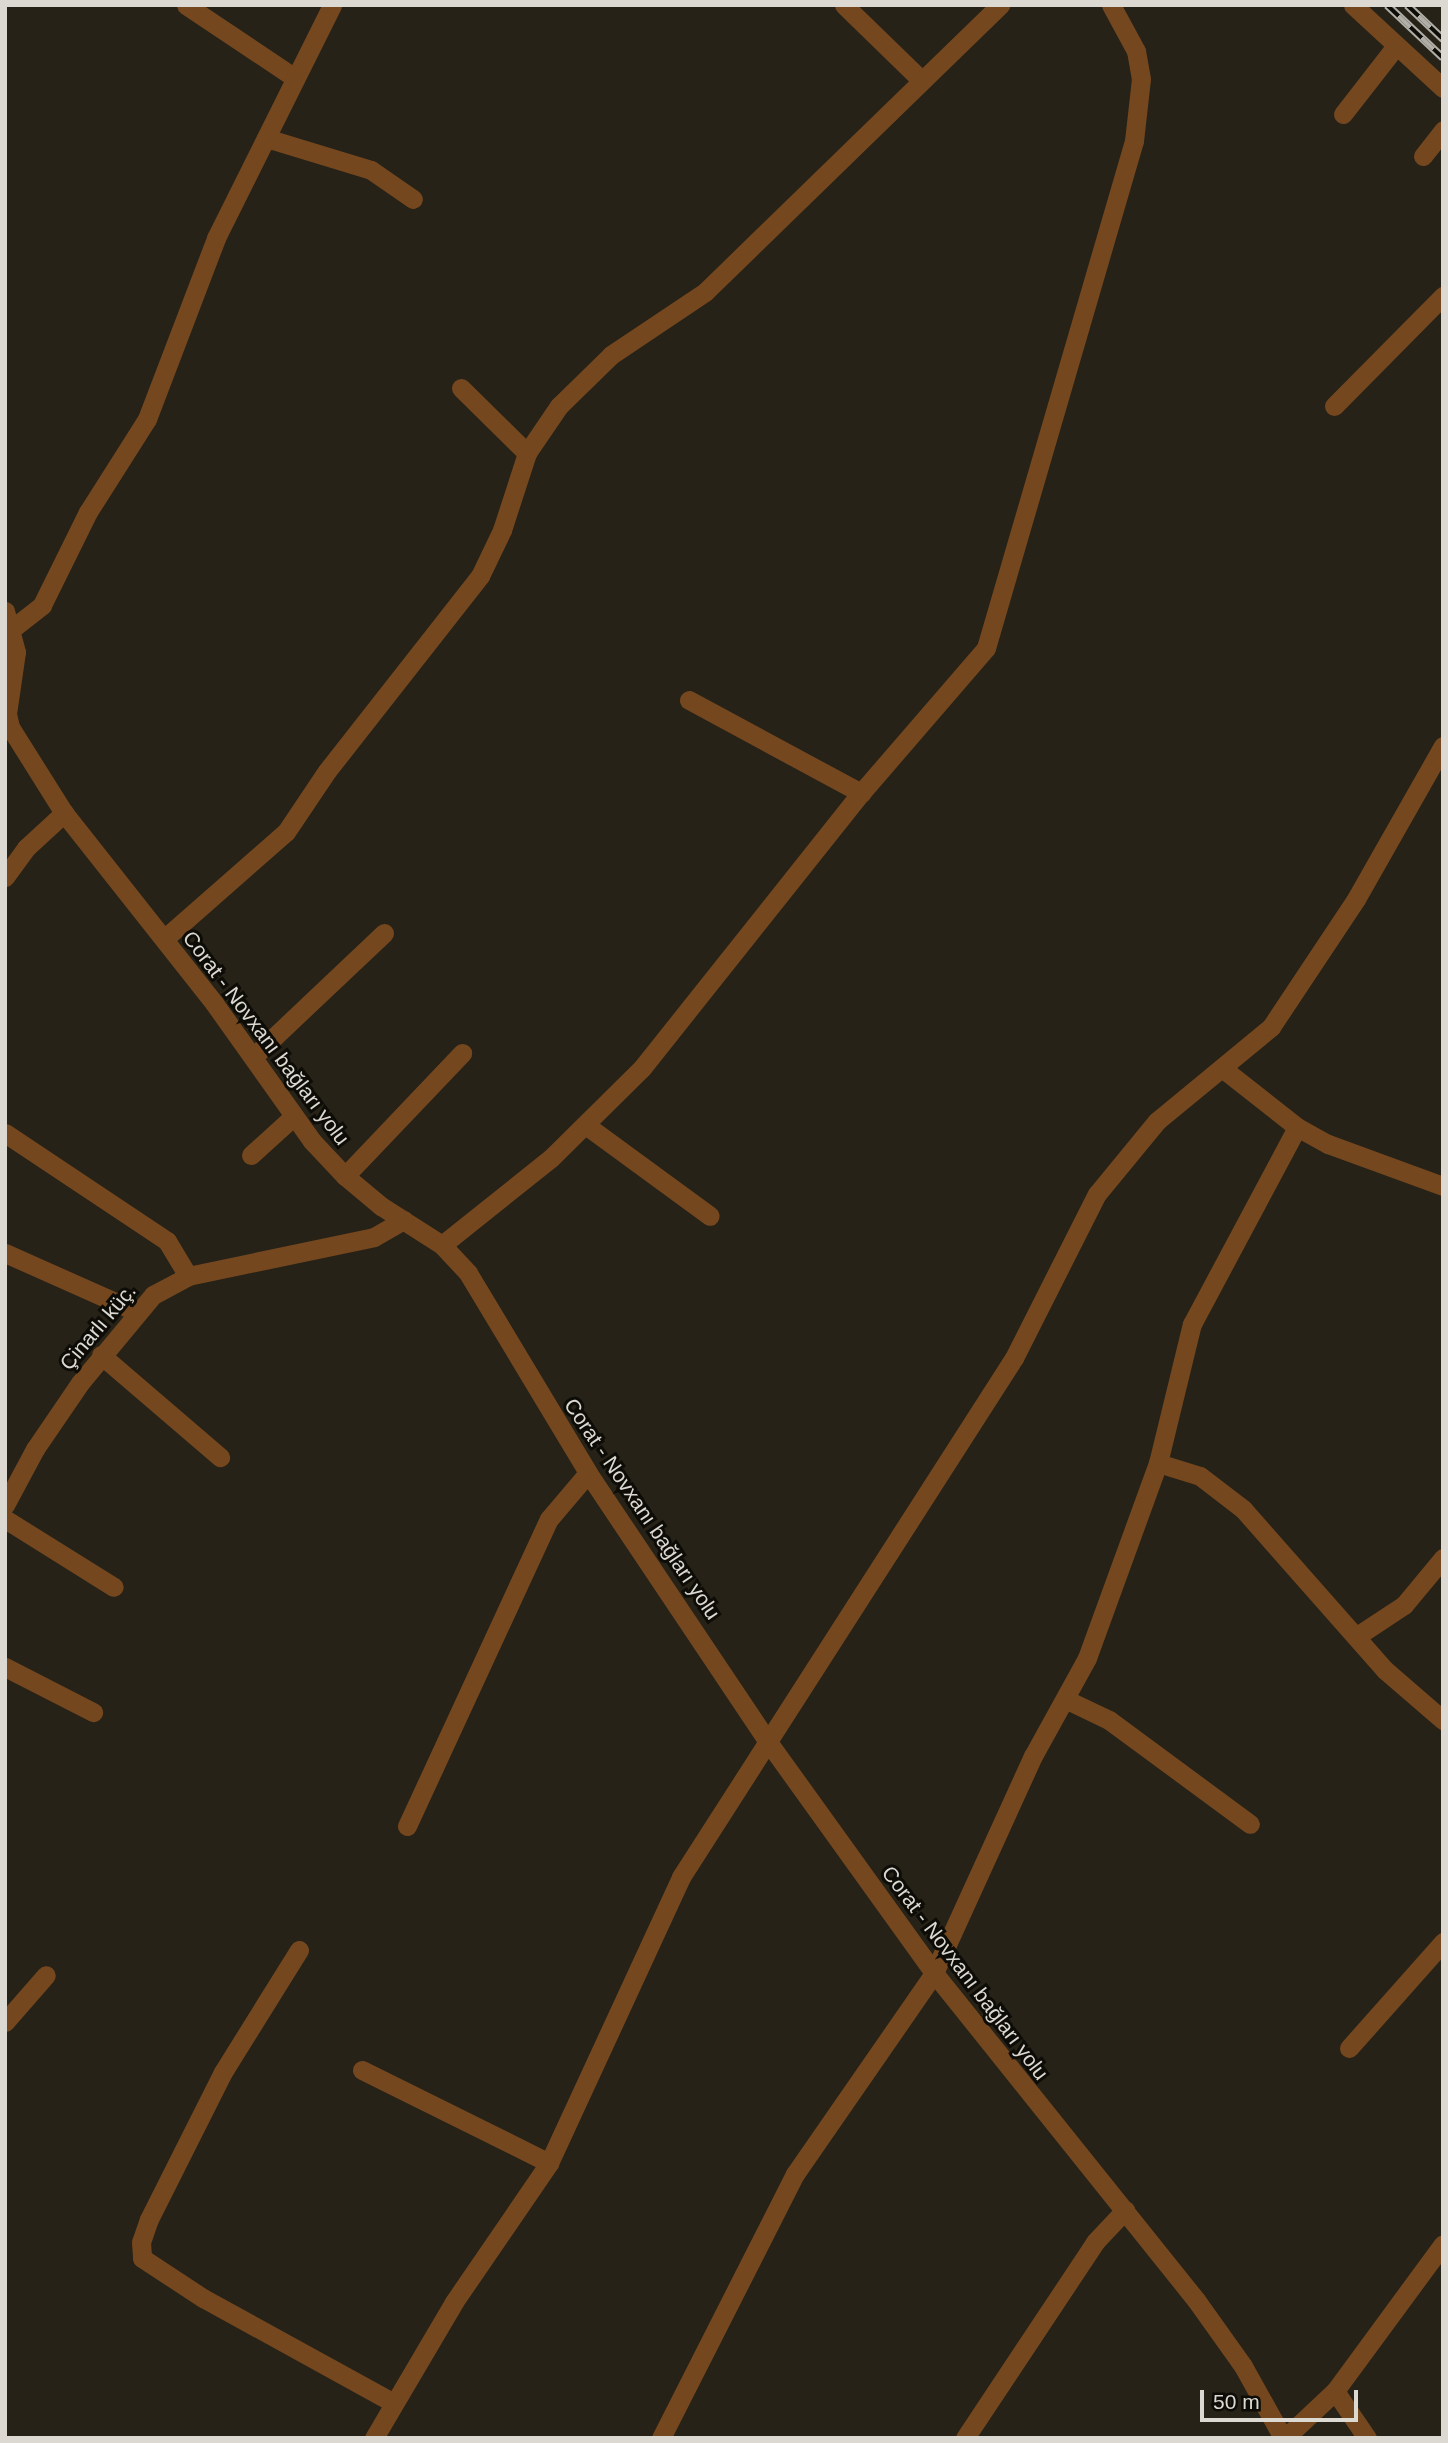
<!DOCTYPE html>
<meta charset="utf-8">
<style>
body{margin:0}
#map{position:relative;width:1448px;height:2443px;overflow:hidden;background:#262217;font-family:Helvetica,sans-serif}
div>[style]{position:absolute}
.minor>*{height:19px;margin:-9.5px;padding:0 9.5px;transform-origin:9.5px;border-radius:9.5px;background:#75471f}
.rail>*{height:8px;margin-top:-4px;transform-origin:0;background:repeating-linear-gradient(90deg,#0d0c07 0 16px,#b1aea7 0 32px);box-sizing:border-box;border-block:2px solid #b1aea7}
span{translate:-50% -50%;white-space:nowrap;text-align:center;line-height:1.15;-webkit-text-stroke:6px #0d0c07;paint-order:stroke}
.street-label{font-size:21px;color:#dbd9d2}
.frame{position:absolute;inset:0;border:7px solid #dbd9d2;pointer-events:none}
.scale{position:absolute;left:1200px;top:2390px;width:158px;height:32px;box-sizing:border-box;border:4px solid #dbd9d2;border-top:0;padding-left:9px;font-size:21px;line-height:24px;white-space:nowrap;color:#dbd9d2;-webkit-text-stroke:5px #0d0c07;paint-order:stroke}
</style>
<div id="map">
<div class="minor">
<i style="left:186px;top:5px;width:131px;rotate:33.8deg"></i>
<i style="left:844px;top:5px;width:106px;rotate:44.2deg"></i>
<i style="left:1353px;top:5px;width:122px;rotate:42.7deg"></i>
<i style="left:1343px;top:114px;width:86px;rotate:-52.1deg"></i>
<i style="left:266px;top:138px;width:110px;rotate:16.9deg"></i>
<i style="left:371px;top:170px;width:51px;rotate:34.6deg"></i>
<i style="left:1423px;top:156px;width:33px;rotate:-52deg"></i>
<i style="left:461px;top:388px;width:93px;rotate:44.6deg"></i>
<i style="left:1334px;top:406px;width:155px;rotate:-45.3deg"></i>
<i style="left:5px;top:611px;width:42px;rotate:75deg"></i>
<i style="left:16px;top:652px;width:63px;rotate:98.3deg"></i>
<i style="left:7px;top:714px;width:13px;rotate:77deg"></i>
<i style="left:10px;top:727px;width:102px;rotate:57.9deg"></i>
<i style="left:64px;top:813px;width:242px;rotate:51.7deg"></i>
<i style="left:214px;top:1003px;width:169px;rotate:54.6deg"></i>
<i style="left:312px;top:1141px;width:48px;rotate:46.7deg"></i>
<i style="left:345px;top:1176px;width:47px;rotate:39.8deg"></i>
<i style="left:381px;top:1206px;width:72px;rotate:32.6deg"></i>
<i style="left:442px;top:1245px;width:38px;rotate:47deg"></i>
<i style="left:468px;top:1273px;width:233px;rotate:59deg"></i>
<i style="left:588px;top:1473px;width:320px;rotate:56.2deg"></i>
<i style="left:766px;top:1739px;width:288px;rotate:54.3deg"></i>
<i style="left:934px;top:1973px;width:419px;rotate:51.3deg"></i>
<i style="left:1196px;top:2300px;width:81px;rotate:54.5deg"></i>
<i style="left:1243px;top:2366px;width:82px;rotate:60.9deg"></i>
<i style="left:13px;top:628px;width:37px;rotate:-38deg"></i>
<i style="left:42px;top:605px;width:104px;rotate:-63.7deg"></i>
<i style="left:88px;top:512px;width:110px;rotate:-57.6deg"></i>
<i style="left:147px;top:419px;width:194px;rotate:-69.1deg"></i>
<i style="left:216px;top:238px;width:260px;rotate:-63.5deg"></i>
<i style="left:689px;top:700px;width:196px;rotate:28.4deg"></i>
<i style="left:5px;top:877px;width:36px;rotate:-54deg"></i>
<i style="left:26px;top:848px;width:52px;rotate:-42.6deg"></i>
<i style="left:164px;top:939px;width:162px;rotate:-41.3deg"></i>
<i style="left:286px;top:832px;width:73px;rotate:-56.1deg"></i>
<i style="left:327px;top:771px;width:248px;rotate:-51.9deg"></i>
<i style="left:480px;top:576px;width:51px;rotate:-64.4deg"></i>
<i style="left:502px;top:530px;width:81px;rotate:-72deg"></i>
<i style="left:527px;top:453px;width:57px;rotate:-55.8deg"></i>
<i style="left:559px;top:406px;width:73px;rotate:-44.4deg"></i>
<i style="left:611px;top:355px;width:113px;rotate:-33.8deg"></i>
<i style="left:705px;top:292px;width:412px;rotate:-44.2deg"></i>
<i style="left:254px;top:1056px;width:179px;rotate:-43.4deg"></i>
<i style="left:1222px;top:1068px;width:95px;rotate:38.2deg"></i>
<i style="left:1297px;top:1127px;width:35px;rotate:29deg"></i>
<i style="left:1328px;top:1144px;width:122px;rotate:20.1deg"></i>
<i style="left:587px;top:1126px;width:152px;rotate:36.2deg"></i>
<i style="left:5px;top:1133px;width:195px;rotate:33.7deg"></i>
<i style="left:167px;top:1241px;width:41px;rotate:59deg"></i>
<i style="left:251px;top:1155px;width:58px;rotate:-42.2deg"></i>
<i style="left:345px;top:1176px;width:170px;rotate:-46.4deg"></i>
<i style="left:442px;top:1245px;width:139px;rotate:-38.6deg"></i>
<i style="left:551px;top:1158px;width:128px;rotate:-44.7deg"></i>
<i style="left:642px;top:1068px;width:352px;rotate:-51.5deg"></i>
<i style="left:861px;top:793px;width:191px;rotate:-49.2deg"></i>
<i style="left:986px;top:648px;width:528px;rotate:-73.73deg"></i>
<i style="left:1134px;top:141px;width:62px;rotate:-83.6deg"></i>
<i style="left:1141px;top:79px;width:28px;rotate:-100deg"></i>
<i style="left:1136px;top:51px;width:52px;rotate:-118.5deg"></i>
<i style="left:5px;top:1253px;width:142px;rotate:24deg"></i>
<i style="left:101px;top:1355px;width:157px;rotate:40.6deg"></i>
<i style="left:1158px;top:1463px;width:44px;rotate:17.2deg"></i>
<i style="left:1200px;top:1476px;width:54px;rotate:37.5deg"></i>
<i style="left:1243px;top:1509px;width:215px;rotate:48.6deg"></i>
<i style="left:1385px;top:1670px;width:77px;rotate:40.8deg"></i>
<i style="left:5px;top:1505px;width:64px;rotate:-61.8deg"></i>
<i style="left:35px;top:1449px;width:80px;rotate:-55.7deg"></i>
<i style="left:80px;top:1383px;width:114px;rotate:-50.3deg"></i>
<i style="left:153px;top:1295px;width:40px;rotate:-28deg"></i>
<i style="left:188px;top:1276px;width:190px;rotate:-11.8deg"></i>
<i style="left:374px;top:1237px;width:34px;rotate:-30deg"></i>
<i style="left:5px;top:1519px;width:128px;rotate:32deg"></i>
<i style="left:1357px;top:1636px;width:56px;rotate:-33.4deg"></i>
<i style="left:1404px;top:1605px;width:61px;rotate:-50.3deg"></i>
<i style="left:5px;top:1667px;width:99px;rotate:27.1deg"></i>
<i style="left:1065px;top:1699px;width:49px;rotate:25.5deg"></i>
<i style="left:1109px;top:1720px;width:175px;rotate:36.4deg"></i>
<i style="left:407px;top:1826px;width:338px;rotate:-65.2deg"></i>
<i style="left:549px;top:1519px;width:60px;rotate:-49.7deg"></i>
<i style="left:299px;top:1950px;width:144px;rotate:121.9deg"></i>
<i style="left:223px;top:2072px;width:165px;rotate:116.7deg"></i>
<i style="left:149px;top:2219px;width:24px;rotate:109deg"></i>
<i style="left:141px;top:2242px;width:16px;rotate:86deg"></i>
<i style="left:142px;top:2258px;width:73px;rotate:33.3deg"></i>
<i style="left:203px;top:2298px;width:216px;rotate:28.8deg"></i>
<i style="left:5px;top:2022px;width:62px;rotate:-48.9deg"></i>
<i style="left:1349px;top:2048px;width:142px;rotate:-48.4deg"></i>
<i style="left:362px;top:2070px;width:209px;rotate:26.4deg"></i>
<i style="left:1335px;top:2391px;width:57px;rotate:55.8deg"></i>
<i style="left:374px;top:2438px;width:158px;rotate:-59.5deg"></i>
<i style="left:454px;top:2302px;width:168px;rotate:-55.6deg"></i>
<i style="left:549px;top:2163px;width:315px;rotate:-65.2deg"></i>
<i style="left:681px;top:1877px;width:617px;rotate:-57.32deg"></i>
<i style="left:1014px;top:1358px;width:184px;rotate:-63.2deg"></i>
<i style="left:1097px;top:1194px;width:94px;rotate:-50.6deg"></i>
<i style="left:1157px;top:1121px;width:148px;rotate:-39.5deg"></i>
<i style="left:1271px;top:1027px;width:154px;rotate:-56.4deg"></i>
<i style="left:1356px;top:899px;width:176px;rotate:-60.4deg"></i>
<i style="left:661px;top:2438px;width:296px;rotate:-63.1deg"></i>
<i style="left:795px;top:2174px;width:244px;rotate:-55.3deg"></i>
<i style="left:934px;top:1973px;width:239px;rotate:-65.5deg"></i>
<i style="left:1033px;top:1756px;width:112px;rotate:-61.1deg"></i>
<i style="left:1087px;top:1658px;width:208px;rotate:-70deg"></i>
<i style="left:1158px;top:1463px;width:143px;rotate:-76.3deg"></i>
<i style="left:1192px;top:1324px;width:223px;rotate:-61.9deg"></i>
<i style="left:965px;top:2438px;width:235px;rotate:-56.4deg"></i>
<i style="left:1095px;top:2242px;width:44px;rotate:-46.8deg"></i>
<i style="left:1285px;top:2438px;width:69px;rotate:-43.2deg"></i>
<i style="left:1335px;top:2391px;width:182px;rotate:-53.7deg"></i>
</div>
<div class="rail">
<i style="left:1387px;top:5px;width:77px;rotate:43.4deg"></i>
<i style="left:1407px;top:5px;width:50px;rotate:43.4deg"></i>
</div>
<div class="street-label">
<span style="left:266px;top:1038px;rotate:53deg">Corat - Novxanı bağları yolu</span>
<span style="left:98px;top:1327px;rotate:-50deg">Çinarlı küç.</span>
<span style="left:642px;top:1509px;rotate:56deg">Corat - Novxanı bağları yolu</span>
<span style="left:965px;top:1973px;rotate:53deg">Corat - Novxanı bağları yolu</span>
</div>
<div class="frame"></div>
<div class="scale">50 m</div>
</div>
